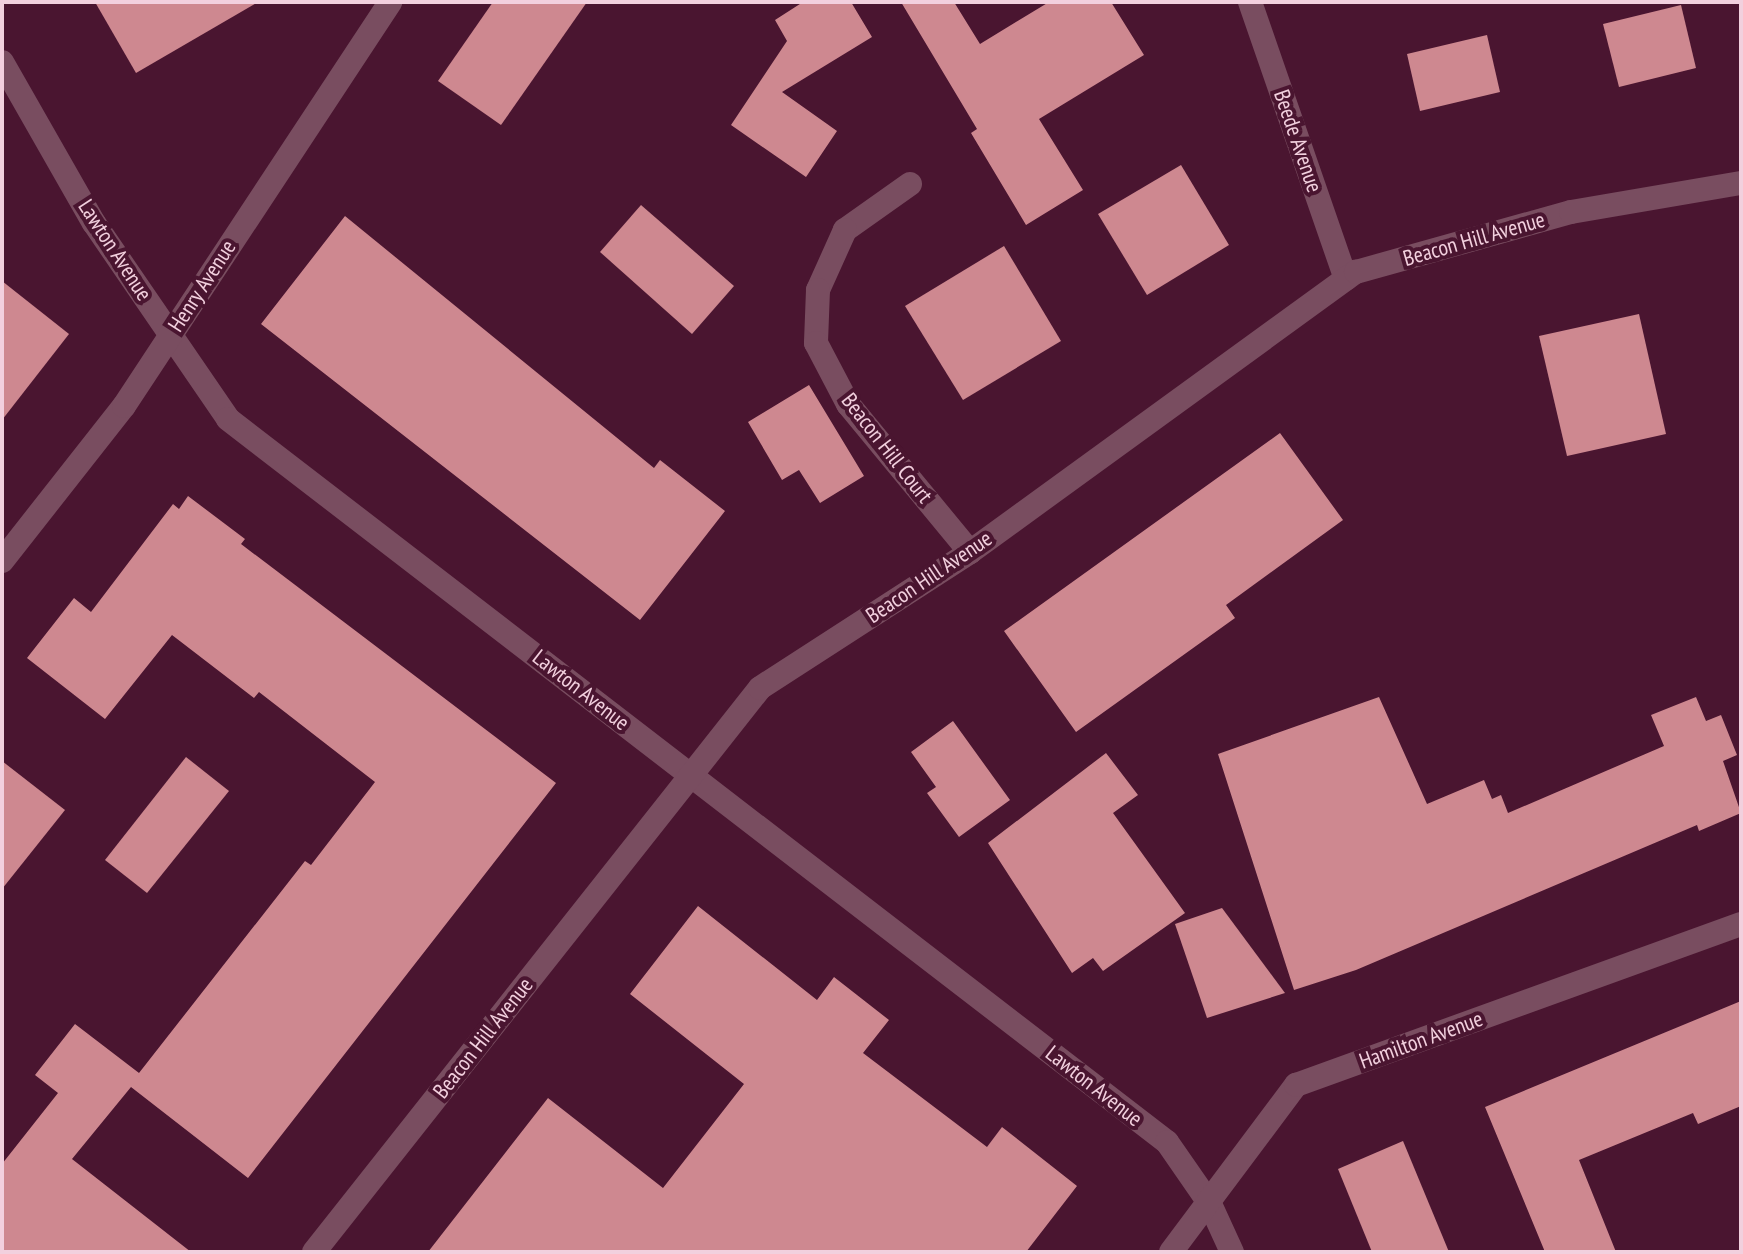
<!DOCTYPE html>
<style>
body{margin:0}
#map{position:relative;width:1743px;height:1254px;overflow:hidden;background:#4a1530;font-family:"PT Sans Narrow",sans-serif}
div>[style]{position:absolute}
.building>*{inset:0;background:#ce8890}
.minor>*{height:24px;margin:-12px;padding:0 12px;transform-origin:12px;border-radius:12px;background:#794d60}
span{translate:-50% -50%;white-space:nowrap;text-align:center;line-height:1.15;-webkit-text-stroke:8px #4a1530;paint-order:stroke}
.street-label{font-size:22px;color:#f2d0de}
.frame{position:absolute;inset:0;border:4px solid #f2d0de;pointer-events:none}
</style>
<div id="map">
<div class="building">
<i style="clip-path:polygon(95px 2px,258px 2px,136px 73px)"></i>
<i style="clip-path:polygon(493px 2px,587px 2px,501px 125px,438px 81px)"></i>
<i style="clip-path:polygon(803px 2px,851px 2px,872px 37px,782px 92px,837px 131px,806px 177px,731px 125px,787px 41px,775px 20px)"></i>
<i style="clip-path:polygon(901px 2px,954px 2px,980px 44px,1049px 2px,1111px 2px,1144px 55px,1039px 119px,1083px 190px,1026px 225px,971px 133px,977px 129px)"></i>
<i style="clip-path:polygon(1681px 5px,1696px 68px,1619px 87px,1603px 24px)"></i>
<i style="clip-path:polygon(1487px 35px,1500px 92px,1420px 111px,1407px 54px)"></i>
<i style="clip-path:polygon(1181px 165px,1229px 245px,1147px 295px,1098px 214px)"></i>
<i style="clip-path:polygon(641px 205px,734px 286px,692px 334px,600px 252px)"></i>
<i style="clip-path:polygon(345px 216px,654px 468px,660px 460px,725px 511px,640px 620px,261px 324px)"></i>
<i style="clip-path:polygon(1004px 246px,1061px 341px,963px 400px,905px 306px)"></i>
<i style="clip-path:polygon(2px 281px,69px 334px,2px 420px)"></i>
<i style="clip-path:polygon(1639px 314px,1666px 434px,1567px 456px,1539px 336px)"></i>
<i style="clip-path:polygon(809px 385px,864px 476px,820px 503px,799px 470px,782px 480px,748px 422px)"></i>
<i style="clip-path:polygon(1280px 433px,1343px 520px,1226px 605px,1235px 618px,1076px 732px,1004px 631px)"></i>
<i style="clip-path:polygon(188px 496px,245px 539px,241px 544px,556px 783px,248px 1178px,131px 1087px,72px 1159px,191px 1252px,2px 1252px,2px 1164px,58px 1093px,35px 1075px,75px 1024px,139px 1073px,305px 861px,311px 865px,375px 782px,259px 692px,254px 698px,172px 635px,105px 719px,27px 658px,74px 598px,91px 612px,173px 504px,179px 509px)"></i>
<i style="clip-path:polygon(1379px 697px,1427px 804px,1484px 780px,1492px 799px,1501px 795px,1508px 813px,1664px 746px,1651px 715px,1696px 697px,1706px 721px,1721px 715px,1737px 755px,1723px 761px,1741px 813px,1699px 831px,1697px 825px,1356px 970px,1294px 990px,1218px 754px)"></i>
<i style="clip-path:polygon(953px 721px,1010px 800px,959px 837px,927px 793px,936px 787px,911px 752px)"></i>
<i style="clip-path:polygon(1106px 753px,1138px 795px,1113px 813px,1185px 913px,1103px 971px,1093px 958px,1072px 973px,988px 843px)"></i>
<i style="clip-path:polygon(186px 757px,229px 791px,147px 893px,105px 860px)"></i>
<i style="clip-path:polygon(2px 761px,65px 810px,2px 889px)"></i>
<i style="clip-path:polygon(698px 906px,817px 1000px,834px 977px,889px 1020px,863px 1053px,987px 1147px,1002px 1127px,1077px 1186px,1026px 1252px,428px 1252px,548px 1098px,663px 1188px,744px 1084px,630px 994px)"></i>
<i style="clip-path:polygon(1222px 908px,1285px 993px,1207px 1018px,1175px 924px)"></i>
<i style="clip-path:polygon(1741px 1001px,1741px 1106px,1698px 1124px,1693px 1113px,1579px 1160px,1616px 1252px,1545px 1252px,1485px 1107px)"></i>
<i style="clip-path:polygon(1403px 1141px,1449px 1252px,1372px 1252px,1338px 1169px)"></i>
</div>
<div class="minor">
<i style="left:1250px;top:2px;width:293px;rotate:70.9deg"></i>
<i style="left:2px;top:62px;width:185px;rotate:60.3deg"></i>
<i style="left:94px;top:223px;width:237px;rotate:55.6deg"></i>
<i style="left:228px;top:419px;width:1185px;rotate:37.6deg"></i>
<i style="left:1167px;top:1142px;width:75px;rotate:55.3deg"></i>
<i style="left:1210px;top:1204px;width:53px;rotate:65.4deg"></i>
<i style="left:910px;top:184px;width:80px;rotate:144.7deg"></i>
<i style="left:845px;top:230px;width:66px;rotate:114.2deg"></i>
<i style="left:818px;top:290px;width:53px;rotate:92.2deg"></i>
<i style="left:816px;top:343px;width:69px;rotate:62.3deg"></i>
<i style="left:848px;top:404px;width:192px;rotate:50.5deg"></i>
<i style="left:2px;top:561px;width:197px;rotate:-51.8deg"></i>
<i style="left:124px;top:406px;width:484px;rotate:-56.6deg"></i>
<i style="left:314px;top:1252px;width:719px;rotate:-51.66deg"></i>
<i style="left:760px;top:688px;width:250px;rotate:-32.9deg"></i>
<i style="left:970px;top:552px;width:477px;rotate:-36deg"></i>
<i style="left:1356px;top:272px;width:223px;rotate:-15.6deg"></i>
<i style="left:1571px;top:212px;width:172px;rotate:-9.7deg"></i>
<i style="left:1171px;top:1252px;width:209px;rotate:-53.2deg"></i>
<i style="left:1296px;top:1085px;width:473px;rotate:-19.9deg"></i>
</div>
<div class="street-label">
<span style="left:1298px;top:141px;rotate:71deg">Beede Avenue</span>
<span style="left:1474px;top:239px;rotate:-16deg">Beacon Hill Avenue</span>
<span style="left:115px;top:250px;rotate:57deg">Lawton Avenue</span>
<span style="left:202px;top:286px;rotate:-57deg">Henry Avenue</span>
<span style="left:887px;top:448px;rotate:52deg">Beacon Hill Court</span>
<span style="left:929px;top:577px;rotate:-34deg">Beacon Hill Avenue</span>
<span style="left:581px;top:690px;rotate:38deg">Lawton Avenue</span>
<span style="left:483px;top:1038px;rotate:-52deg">Beacon Hill Avenue</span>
<span style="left:1421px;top:1040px;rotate:-20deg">Hamilton Avenue</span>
<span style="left:1094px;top:1086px;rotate:38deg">Lawton Avenue</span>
</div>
<div class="frame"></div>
</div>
